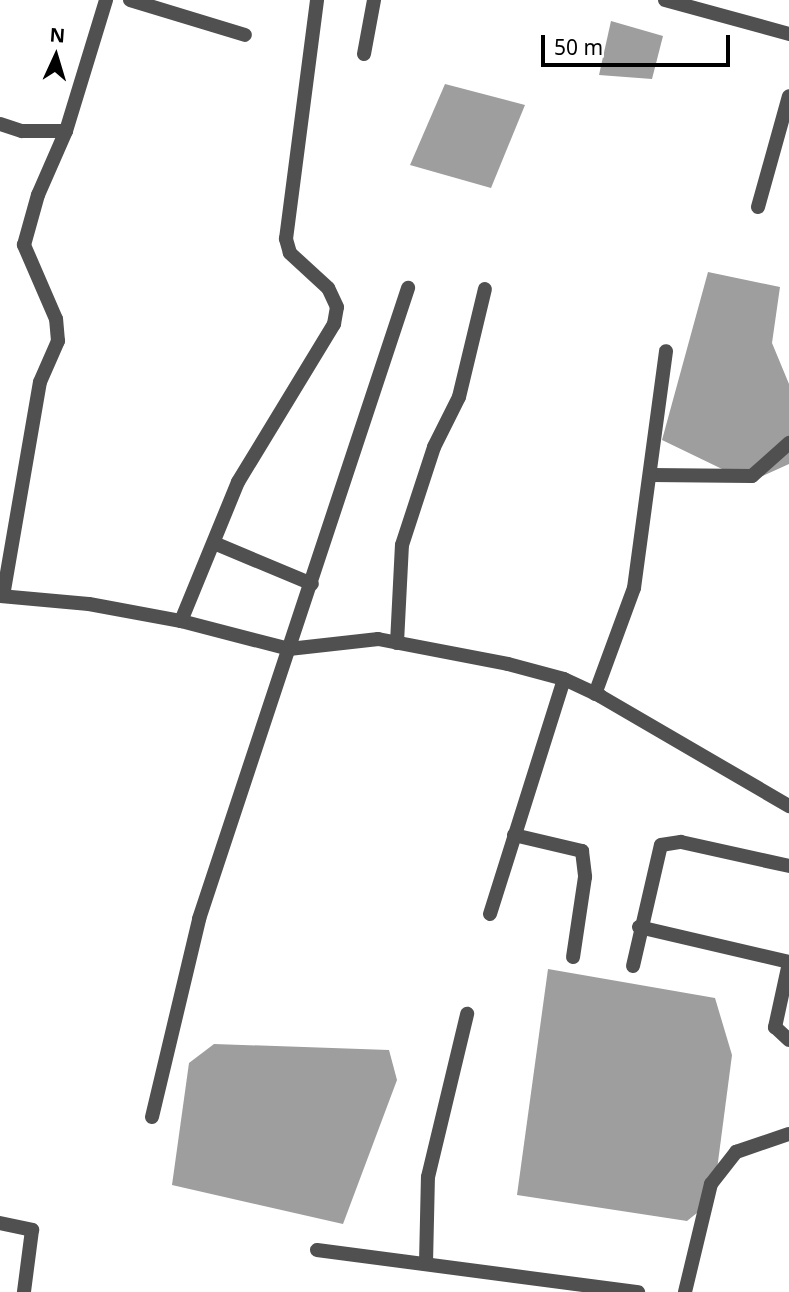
<!DOCTYPE html>
<style>
body{margin:0}
#map{position:relative;width:789px;height:1292px;overflow:hidden;background:#fff;font-family:"Noto Sans",sans-serif}
div>[style]{position:absolute}
.water>*{inset:0;background:#9e9e9e}
.minor>*{height:14px;margin:-7px;padding:0 7px;transform-origin:7px;border-radius:7px;background:#505050}
span{translate:-50% -50%;white-space:nowrap;text-align:center;line-height:1.15;-webkit-text-stroke:5px #fff;paint-order:stroke}
.north{position:absolute;left:21px;top:21px;width:70px;height:70px;-webkit-text-stroke:5px #fff;paint-order:stroke;rotate:4deg;font-size:19px;font-weight:700;line-height:28px;text-align:center;color:#000}
.north::after{content:'';display:block;margin:auto;width:24px;height:32px;background:#000;clip-path:polygon(50% 0,100% 100%,50% 72%,0 100%)}
.scale{position:absolute;left:541px;top:35px;width:189px;height:32px;box-sizing:border-box;border:4px solid #000;border-top:0;padding-left:9px;font-size:21px;line-height:24px;white-space:nowrap;color:#000;-webkit-text-stroke:5px #fff;paint-order:stroke}
</style>
<div id="map">
<div class="water">
<i style="clip-path:polygon(611px 21px,663px 36px,652px 79px,599px 75px)"></i>
<i style="clip-path:polygon(445px 84px,525px 105px,491px 188px,410px 165px)"></i>
<i style="clip-path:polygon(708px 272px,780px 287px,772px 343px,789px 384px,789px 464px,749px 482px,662px 440px)"></i>
<i style="clip-path:polygon(548px 969px,715px 998px,732px 1055px,713px 1200px,687px 1221px,517px 1195px)"></i>
<i style="clip-path:polygon(214px 1044px,389px 1050px,397px 1080px,343px 1224px,172px 1185px,189px 1063px)"></i>
</div>
<div class="minor">
<i style="left:130px;top:0;width:120px;rotate:16.9deg"></i>
<i style="left:665px;top:0;width:129px;rotate:15.3deg"></i>
<i style="left:364px;top:54px;width:55px;rotate:-79.5deg"></i>
<i style="left:0;top:124px;width:23px;rotate:18deg"></i>
<i style="left:22px;top:131px;width:44px"></i>
<i style="left:66px;top:131px;width:137px;rotate:-73deg"></i>
<i style="left:758px;top:207px;width:115px;rotate:-74.4deg"></i>
<i style="left:651px;top:475px;width:101px;rotate:0.6deg"></i>
<i style="left:752px;top:476px;width:50px;rotate:-41.7deg"></i>
<i style="left:214px;top:543px;width:106px;rotate:22.7deg"></i>
<i style="left:0;top:596px;width:89px;rotate:5.1deg"></i>
<i style="left:89px;top:604px;width:94px;rotate:10.5deg"></i>
<i style="left:181px;top:621px;width:112px;rotate:14.5deg"></i>
<i style="left:289px;top:649px;width:90px;rotate:-6.4deg"></i>
<i style="left:378px;top:639px;width:132px;rotate:10.9deg"></i>
<i style="left:508px;top:664px;width:58px;rotate:15deg"></i>
<i style="left:564px;top:679px;width:40px;rotate:25deg"></i>
<i style="left:600px;top:696px;width:219px;rotate:30.2deg"></i>
<i style="left:3px;top:596px;width:217px;rotate:-80.2deg"></i>
<i style="left:40px;top:382px;width:45px;rotate:-66.3deg"></i>
<i style="left:58px;top:341px;width:22px;rotate:-95deg"></i>
<i style="left:56px;top:319px;width:81px;rotate:-113.4deg"></i>
<i style="left:24px;top:245px;width:52px;rotate:-74.4deg"></i>
<i style="left:38px;top:195px;width:70px;rotate:-66.4deg"></i>
<i style="left:181px;top:621px;width:150px;rotate:-67.7deg"></i>
<i style="left:238px;top:482px;width:185px;rotate:-58.7deg"></i>
<i style="left:334px;top:324px;width:17px;rotate:-80deg"></i>
<i style="left:337px;top:307px;width:21px;rotate:-115deg"></i>
<i style="left:328px;top:288px;width:52px;rotate:-137.4deg"></i>
<i style="left:290px;top:253px;width:15px;rotate:-106deg"></i>
<i style="left:286px;top:239px;width:241px;rotate:-82.6deg"></i>
<i style="left:397px;top:643px;width:98px;rotate:-87.1deg"></i>
<i style="left:402px;top:545px;width:103px;rotate:-71.9deg"></i>
<i style="left:434px;top:447px;width:56px;rotate:-63.4deg"></i>
<i style="left:459px;top:397px;width:111px;rotate:-76.5deg"></i>
<i style="left:595px;top:694px;width:113px;rotate:-69.8deg"></i>
<i style="left:634px;top:588px;width:239px;rotate:-82.3deg"></i>
<i style="left:514px;top:835px;width:70px;rotate:13.2deg"></i>
<i style="left:582px;top:851px;width:26px;rotate:83deg"></i>
<i style="left:585px;top:877px;width:81px;rotate:98.5deg"></i>
<i style="left:490px;top:914px;width:246px;rotate:-72.5deg"></i>
<i style="left:639px;top:927px;width:154px;rotate:13.1deg"></i>
<i style="left:789px;top:963px;width:66px;rotate:102.3deg"></i>
<i style="left:775px;top:1027px;width:19px;rotate:43deg"></i>
<i style="left:633px;top:966px;width:124px;rotate:-77deg"></i>
<i style="left:661px;top:845px;width:20px;rotate:-9deg"></i>
<i style="left:681px;top:842px;width:111px;rotate:12.5deg"></i>
<i style="left:152px;top:1117px;width:204px;rotate:-76.6deg"></i>
<i style="left:199px;top:919px;width:665px;rotate:-71.67deg"></i>
<i style="left:0;top:1223px;width:33px;rotate:12deg"></i>
<i style="left:32px;top:1230px;width:63px;rotate:97.4deg"></i>
<i style="left:317px;top:1250px;width:324px;rotate:7.5deg"></i>
<i style="left:426px;top:1263px;width:86px;rotate:-88.7deg"></i>
<i style="left:428px;top:1177px;width:168px;rotate:-76.5deg"></i>
<i style="left:685px;top:1292px;width:111px;rotate:-76.5deg"></i>
<i style="left:711px;top:1184px;width:41px;rotate:-52deg"></i>
<i style="left:736px;top:1152px;width:56px;rotate:-18.8deg"></i>
</div>
<div class="north">N</div>
<div class="scale">50 m</div>
</div>
